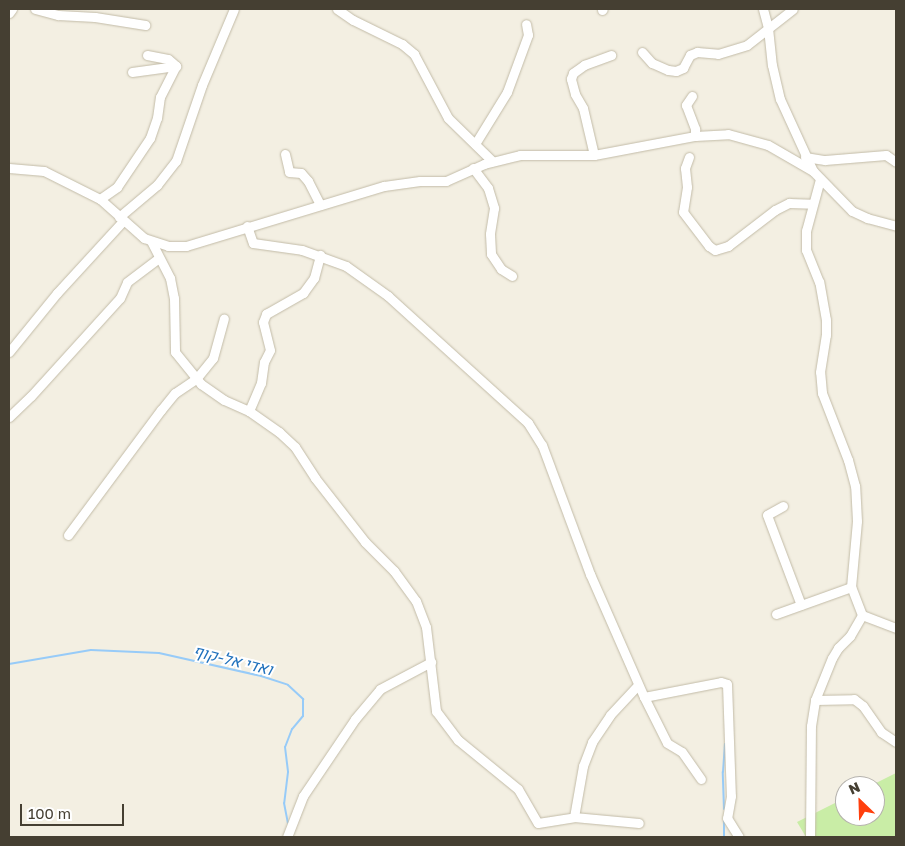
<!DOCTYPE html>
<meta charset="utf-8">
<style>
body{margin:0}
#map{position:relative;width:905px;height:846px;overflow:hidden;background:#f3efe2;font-family:"Golos Text",Heebo,sans-serif}
div>[style]{position:absolute}
.green>*{inset:0;background:#c9eda6}
.stream>*{height:2px;margin:-1px;padding:0 1px;transform-origin:1px;border-radius:1px;background:#97cbf8}
.roads{filter:drop-shadow(0 0 1px #c2bba7) drop-shadow(0 0 1px #c2bba7)}
.minor>*{height:9px;margin:-4.5px;padding:0 4.5px;transform-origin:4.5px;border-radius:4.5px;background:#fff}
span{translate:-50% -50%;white-space:nowrap;text-align:center;line-height:1.15;-webkit-text-stroke:4px #fff;paint-order:stroke}
.water-label{font-size:16px;color:#2071bc;font-style:italic}
.frame{position:absolute;inset:0;border:10px solid #453f32;pointer-events:none}
.north{position:absolute;left:835px;top:776px;width:50px;height:50px;box-sizing:border-box;background:#fff;border:1px solid #b5b2ad;border-radius:50%;rotate:336deg;font-size:14px;font-weight:700;line-height:20px;text-align:center;color:#453f32}
.north::after{content:'';display:block;margin:auto;width:18px;height:22px;background:#ff3f0d;clip-path:polygon(50% 0,100% 100%,50% 72%,0 100%)}
.scale{position:absolute;left:20px;top:804px;width:104px;height:22px;box-sizing:border-box;border:2px solid #453f32;border-top:0;padding-left:6px;font-size:15px;line-height:18px;white-space:nowrap;color:#453f32;-webkit-text-stroke:4px #fff;paint-order:stroke}
</style>
<div id="map">
<div class="green">
<i style="clip-path:polygon(896px 773px,896px 837px,806px 837px,797px 822px,845px 798px,845px 816px,875px 816px,875px 786px,870px 786px)"></i>
</div>
<div class="stream">
<i style="left:9px;top:664px;width:83px;rotate:-9.7deg"></i>
<i style="left:91px;top:650px;width:68px;rotate:2.5deg"></i>
<i style="left:159px;top:653px;width:105px;rotate:12.7deg"></i>
<i style="left:261px;top:676px;width:28px;rotate:18deg"></i>
<i style="left:288px;top:685px;width:21px;rotate:43deg"></i>
<i style="left:303px;top:699px;width:17px;rotate:90deg"></i>
<i style="left:303px;top:716px;width:17px;rotate:130deg"></i>
<i style="left:292px;top:729px;width:19px;rotate:111deg"></i>
<i style="left:285px;top:747px;width:25px;rotate:83deg"></i>
<i style="left:288px;top:772px;width:31px;rotate:97deg"></i>
<i style="left:284px;top:803px;width:20px;rotate:79deg"></i>
<i style="left:724px;top:809px;width:37px;rotate:-92deg"></i>
<i style="left:723px;top:772px;width:28px;rotate:-86deg"></i>
<i style="left:724px;top:819px;width:18px;rotate:90deg"></i>
</div>
<div class="roads">
<div class="minor">
<i style="left:35px;top:9px;width:24px;rotate:15deg"></i>
<i style="left:58px;top:15px;width:37px;rotate:3deg"></i>
<i style="left:95px;top:17px;width:51px;rotate:9.1deg"></i>
<i style="left:337px;top:9px;width:19px;rotate:35deg"></i>
<i style="left:353px;top:20px;width:55px;rotate:26.1deg"></i>
<i style="left:402px;top:44px;width:16px;rotate:40deg"></i>
<i style="left:414px;top:54px;width:72px;rotate:62deg"></i>
<i style="left:448px;top:118px;width:62px;rotate:44.3deg"></i>
<i style="left:763px;top:9px;width:20px;rotate:75deg"></i>
<i style="left:768px;top:28px;width:37px;rotate:84deg"></i>
<i style="left:772px;top:65px;width:35px;rotate:77deg"></i>
<i style="left:780px;top:99px;width:79px;rotate:65.4deg"></i>
<i style="left:813px;top:171px;width:56px;rotate:45.7deg"></i>
<i style="left:852px;top:211px;width:17px;rotate:25deg"></i>
<i style="left:867px;top:218px;width:30px;rotate:15deg"></i>
<i style="left:602px;top:10px;width:1px;rotate:-45deg"></i>
<i style="left:9px;top:13px;width:5px;rotate:-53deg"></i>
<i style="left:642px;top:52px;width:15px;rotate:48deg"></i>
<i style="left:652px;top:63px;width:17px;rotate:24deg"></i>
<i style="left:668px;top:70px;width:8px;rotate:7deg"></i>
<i style="left:676px;top:71px;width:8px;rotate:-23deg"></i>
<i style="left:683px;top:68px;width:15px;rotate:-62deg"></i>
<i style="left:690px;top:55px;width:8px;rotate:-23deg"></i>
<i style="left:697px;top:52px;width:21px;rotate:5deg"></i>
<i style="left:718px;top:54px;width:30px;rotate:-17deg"></i>
<i style="left:747px;top:45px;width:58px;rotate:-38deg"></i>
<i style="left:147px;top:55px;width:21px;rotate:11deg"></i>
<i style="left:168px;top:59px;width:11px;rotate:41deg"></i>
<i style="left:132px;top:72px;width:44px;rotate:-7.8deg"></i>
<i style="left:692px;top:96px;width:11px;rotate:124deg"></i>
<i style="left:686px;top:105px;width:26px;rotate:69deg"></i>
<i style="left:695px;top:129px;width:7px;rotate:90deg"></i>
<i style="left:475px;top:144px;width:61px;rotate:-58.4deg"></i>
<i style="left:507px;top:92px;width:61px;rotate:-69.8deg"></i>
<i style="left:528px;top:35px;width:11px;rotate:-100deg"></i>
<i style="left:285px;top:154px;width:18px;rotate:77deg"></i>
<i style="left:289px;top:172px;width:12px;rotate:5deg"></i>
<i style="left:301px;top:173px;width:11px;rotate:49deg"></i>
<i style="left:308px;top:181px;width:27px;rotate:63deg"></i>
<i style="left:594px;top:155px;width:48px;rotate:-103.2deg"></i>
<i style="left:583px;top:108px;width:16px;rotate:-120deg"></i>
<i style="left:575px;top:94px;width:16px;rotate:-105deg"></i>
<i style="left:571px;top:79px;width:6px;rotate:-72deg"></i>
<i style="left:573px;top:73px;width:14px;rotate:-36deg"></i>
<i style="left:584px;top:65px;width:29px;rotate:-20deg"></i>
<i style="left:689px;top:157px;width:12px;rotate:110deg"></i>
<i style="left:685px;top:168px;width:19px;rotate:84deg"></i>
<i style="left:687px;top:187px;width:25px;rotate:99deg"></i>
<i style="left:683px;top:212px;width:43px;rotate:52.6deg"></i>
<i style="left:709px;top:246px;width:7px;rotate:34deg"></i>
<i style="left:715px;top:250px;width:14px;rotate:-17deg"></i>
<i style="left:728px;top:246px;width:59px;rotate:-37.5deg"></i>
<i style="left:775px;top:210px;width:16px;rotate:-27deg"></i>
<i style="left:789px;top:203px;width:23px;rotate:2deg"></i>
<i style="left:805px;top:157px;width:20px;rotate:9deg"></i>
<i style="left:825px;top:160px;width:61px;rotate:-4.7deg"></i>
<i style="left:886px;top:155px;width:12px;rotate:35deg"></i>
<i style="left:9px;top:168px;width:35px;rotate:5deg"></i>
<i style="left:44px;top:171px;width:63px;rotate:26.6deg"></i>
<i style="left:100px;top:199px;width:59px;rotate:41.6deg"></i>
<i style="left:144px;top:238px;width:25px;rotate:18deg"></i>
<i style="left:168px;top:246px;width:18px"></i>
<i style="left:186px;top:246px;width:207px;rotate:-16.9deg"></i>
<i style="left:384px;top:186px;width:36px;rotate:-8deg"></i>
<i style="left:420px;top:181px;width:26px"></i>
<i style="left:446px;top:181px;width:42px;rotate:-24.1deg"></i>
<i style="left:484px;top:164px;width:37px;rotate:-14deg"></i>
<i style="left:520px;top:155px;width:74px"></i>
<i style="left:594px;top:155px;width:103px;rotate:-10.7deg"></i>
<i style="left:695px;top:136px;width:33px;rotate:-3deg"></i>
<i style="left:728px;top:134px;width:41px;rotate:15.4deg"></i>
<i style="left:768px;top:145px;width:52px;rotate:30deg"></i>
<i style="left:473px;top:168px;width:25px;rotate:53deg"></i>
<i style="left:488px;top:188px;width:21px;rotate:73deg"></i>
<i style="left:494px;top:208px;width:26px;rotate:99deg"></i>
<i style="left:490px;top:234px;width:20px;rotate:87deg"></i>
<i style="left:491px;top:254px;width:18px;rotate:56deg"></i>
<i style="left:501px;top:269px;width:13px;rotate:32deg"></i>
<i style="left:100px;top:199px;width:21px;rotate:-35deg"></i>
<i style="left:117px;top:187px;width:59px;rotate:-56deg"></i>
<i style="left:150px;top:138px;width:21px;rotate:-71deg"></i>
<i style="left:157px;top:118px;width:21px;rotate:-82deg"></i>
<i style="left:160px;top:97px;width:35px;rotate:-63deg"></i>
<i style="left:119px;top:217px;width:50px;rotate:-40.1deg"></i>
<i style="left:157px;top:185px;width:31px;rotate:-52deg"></i>
<i style="left:176px;top:161px;width:80px;rotate:-71.1deg"></i>
<i style="left:202px;top:85px;width:82px;rotate:-67.2deg"></i>
<i style="left:247px;top:226px;width:18px;rotate:71deg"></i>
<i style="left:253px;top:243px;width:49px;rotate:8.1deg"></i>
<i style="left:302px;top:250px;width:47px;rotate:20deg"></i>
<i style="left:346px;top:266px;width:52px;rotate:35.5deg"></i>
<i style="left:388px;top:296px;width:189px;rotate:42.2deg"></i>
<i style="left:528px;top:423px;width:26px;rotate:58deg"></i>
<i style="left:542px;top:445px;width:138px;rotate:69.6deg"></i>
<i style="left:590px;top:574px;width:134px;rotate:66.3deg"></i>
<i style="left:644px;top:697px;width:78px;rotate:-11deg"></i>
<i style="left:721px;top:682px;width:6px;rotate:18deg"></i>
<i style="left:727px;top:684px;width:112px;rotate:88deg"></i>
<i style="left:731px;top:796px;width:22px;rotate:100deg"></i>
<i style="left:727px;top:818px;width:22px;rotate:58deg"></i>
<i style="left:151px;top:241px;width:42px;rotate:62.8deg"></i>
<i style="left:170px;top:278px;width:20px;rotate:79deg"></i>
<i style="left:174px;top:298px;width:54px;rotate:88.9deg"></i>
<i style="left:175px;top:352px;width:41px;rotate:50.9deg"></i>
<i style="left:201px;top:384px;width:28px;rotate:35deg"></i>
<i style="left:224px;top:400px;width:27px;rotate:24deg"></i>
<i style="left:249px;top:411px;width:37px;rotate:35deg"></i>
<i style="left:279px;top:432px;width:22px;rotate:43deg"></i>
<i style="left:295px;top:447px;width:37px;rotate:57deg"></i>
<i style="left:315px;top:478px;width:81px;rotate:52deg"></i>
<i style="left:365px;top:542px;width:41px;rotate:45deg"></i>
<i style="left:394px;top:571px;width:37px;rotate:54deg"></i>
<i style="left:416px;top:601px;width:28px;rotate:69deg"></i>
<i style="left:426px;top:627px;width:85px;rotate:83.2deg"></i>
<i style="left:436px;top:711px;width:36px;rotate:53deg"></i>
<i style="left:458px;top:740px;width:77px;rotate:39.2deg"></i>
<i style="left:518px;top:789px;width:39px;rotate:60deg"></i>
<i style="left:538px;top:823px;width:36px;rotate:-9deg"></i>
<i style="left:574px;top:817px;width:65px;rotate:5.3deg"></i>
<i style="left:9px;top:352px;width:76px;rotate:-50.9deg"></i>
<i style="left:57px;top:293px;width:98px;rotate:-47.5deg"></i>
<i style="left:249px;top:411px;width:30px;rotate:-67deg"></i>
<i style="left:261px;top:383px;width:21px;rotate:-82deg"></i>
<i style="left:264px;top:362px;width:13px;rotate:-63deg"></i>
<i style="left:270px;top:350px;width:29px;rotate:-104deg"></i>
<i style="left:263px;top:322px;width:9px;rotate:-69deg"></i>
<i style="left:266px;top:314px;width:43px;rotate:-29.6deg"></i>
<i style="left:303px;top:293px;width:19px;rotate:-54deg"></i>
<i style="left:314px;top:278px;width:24px;rotate:-75deg"></i>
<i style="left:9px;top:417px;width:30px;rotate:-44deg"></i>
<i style="left:31px;top:396px;width:132px;rotate:-47.8deg"></i>
<i style="left:120px;top:298px;width:17px;rotate:-66deg"></i>
<i style="left:127px;top:282px;width:40px;rotate:-37deg"></i>
<i style="left:783px;top:506px;width:18px;rotate:151deg"></i>
<i style="left:767px;top:515px;width:96px;rotate:69.3deg"></i>
<i style="left:68px;top:535px;width:156px;rotate:-53.4deg"></i>
<i style="left:161px;top:410px;width:22px;rotate:-51deg"></i>
<i style="left:175px;top:393px;width:25px;rotate:-34deg"></i>
<i style="left:196px;top:379px;width:27px;rotate:-51deg"></i>
<i style="left:213px;top:358px;width:41px;rotate:-74.6deg"></i>
<i style="left:776px;top:614px;width:80px;rotate:-19.8deg"></i>
<i style="left:862px;top:615px;width:36px;rotate:21deg"></i>
<i style="left:644px;top:697px;width:51px;rotate:63.4deg"></i>
<i style="left:667px;top:743px;width:17px;rotate:31deg"></i>
<i style="left:682px;top:752px;width:33px;rotate:55deg"></i>
<i style="left:815px;top:700px;width:39px;rotate:-1deg"></i>
<i style="left:854px;top:699px;width:11px;rotate:38deg"></i>
<i style="left:863px;top:706px;width:32px;rotate:55deg"></i>
<i style="left:881px;top:732px;width:18px;rotate:34deg"></i>
<i style="left:574px;top:817px;width:52px;rotate:-80deg"></i>
<i style="left:583px;top:766px;width:26px;rotate:-69deg"></i>
<i style="left:592px;top:742px;width:32px;rotate:-56deg"></i>
<i style="left:610px;top:715px;width:41px;rotate:-47deg"></i>
<i style="left:287px;top:837px;width:44px;rotate:-68.7deg"></i>
<i style="left:303px;top:796px;width:93px;rotate:-56deg"></i>
<i style="left:355px;top:719px;width:39px;rotate:-50deg"></i>
<i style="left:380px;top:689px;width:58px;rotate:-27.9deg"></i>
<i style="left:810px;top:837px;width:111px;rotate:-89.5deg"></i>
<i style="left:811px;top:726px;width:26px;rotate:-81deg"></i>
<i style="left:815px;top:700px;width:45px;rotate:-68deg"></i>
<i style="left:832px;top:658px;width:12px;rotate:-59deg"></i>
<i style="left:838px;top:648px;width:17px;rotate:-45deg"></i>
<i style="left:850px;top:636px;width:24px;rotate:-60deg"></i>
<i style="left:862px;top:615px;width:30px;rotate:-111deg"></i>
<i style="left:851px;top:587px;width:66px;rotate:-84.8deg"></i>
<i style="left:857px;top:521px;width:35px;rotate:-93deg"></i>
<i style="left:855px;top:486px;width:27px;rotate:-105deg"></i>
<i style="left:848px;top:460px;width:72px;rotate:-111.2deg"></i>
<i style="left:822px;top:393px;width:21px;rotate:-95deg"></i>
<i style="left:820px;top:372px;width:37px;rotate:-81deg"></i>
<i style="left:826px;top:335px;width:15px;rotate:-90deg"></i>
<i style="left:826px;top:320px;width:39px;rotate:-100deg"></i>
<i style="left:819px;top:282px;width:35px;rotate:-112deg"></i>
<i style="left:806px;top:250px;width:19px;rotate:-90deg"></i>
<i style="left:806px;top:231px;width:54px;rotate:-74.9deg"></i>
</div>
</div>
<div class="water-label">
<span style="left:233px;top:660px;rotate:14deg">ואדי אל-קוף</span>
</div>
<div class="frame"></div>
<div class="north">N</div>
<div class="scale">100 m</div>
</div>
